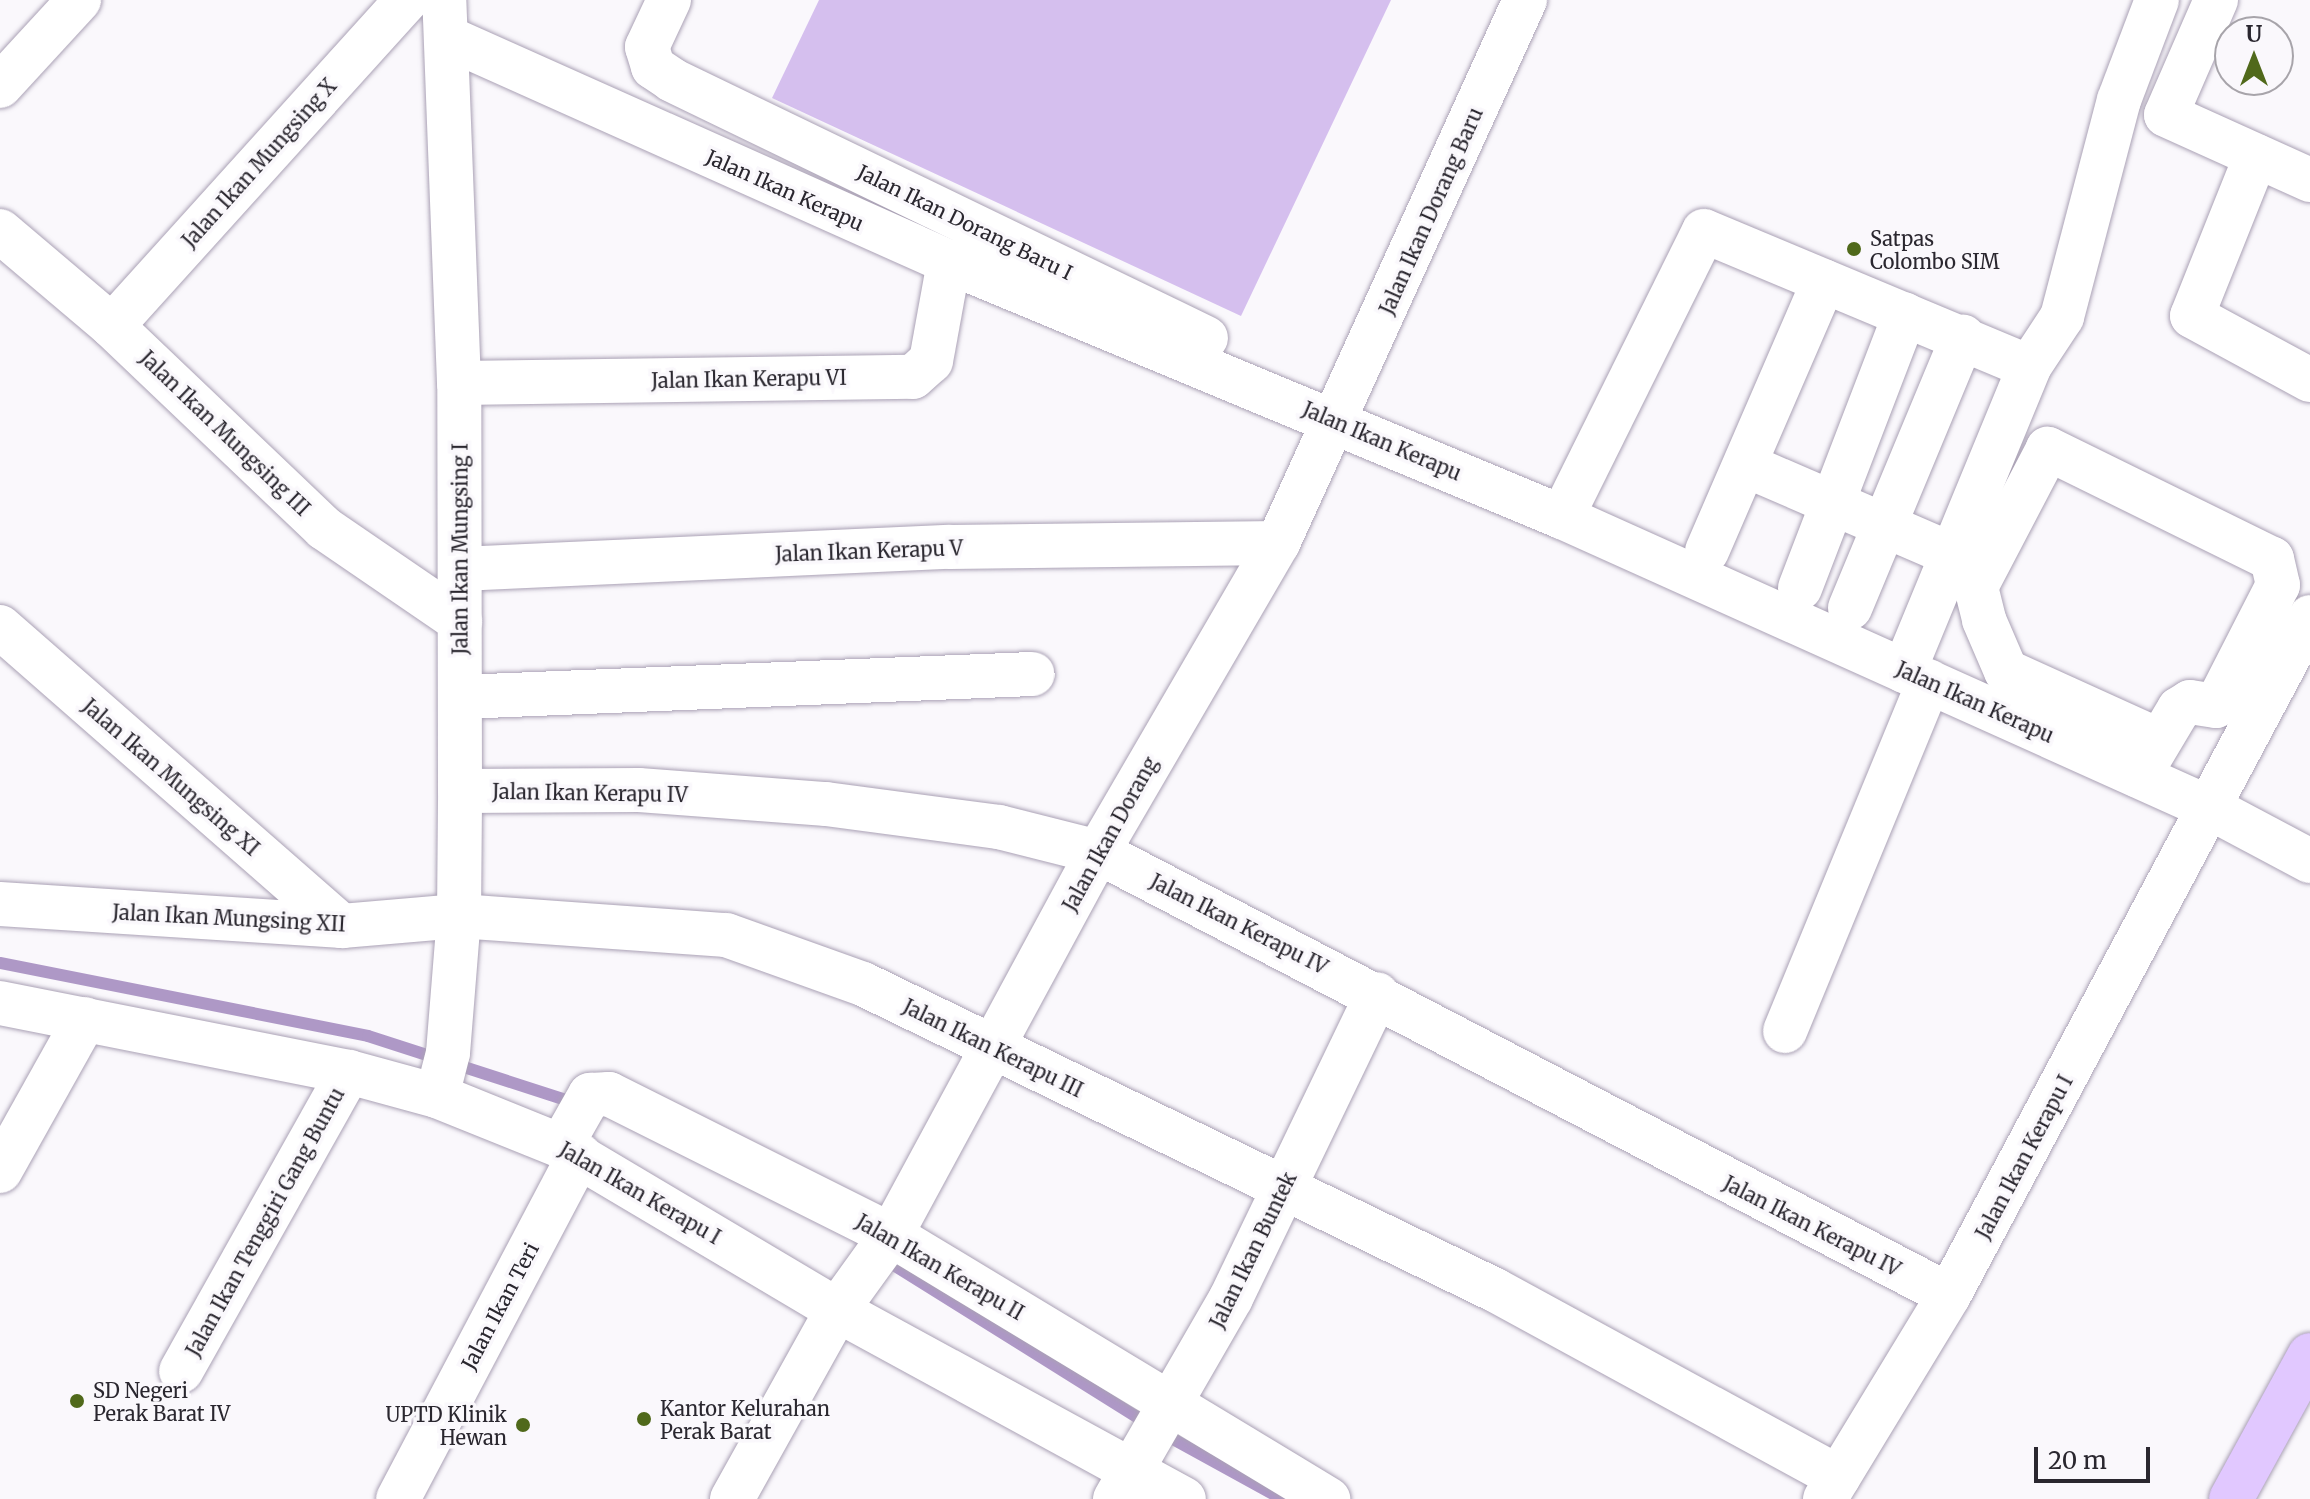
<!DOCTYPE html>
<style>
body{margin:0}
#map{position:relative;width:2310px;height:1499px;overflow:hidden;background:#faf8fc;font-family:Merriweather,serif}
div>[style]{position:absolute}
.green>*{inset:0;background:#d5bfee}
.stream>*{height:12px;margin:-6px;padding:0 6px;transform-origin:6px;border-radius:6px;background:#ae98c6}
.roads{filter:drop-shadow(0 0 2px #aaa1b5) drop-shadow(0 0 2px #aaa1b5)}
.minor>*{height:44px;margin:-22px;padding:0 22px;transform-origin:22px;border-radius:22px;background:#fff}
.highway>*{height:44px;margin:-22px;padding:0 22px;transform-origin:22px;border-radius:22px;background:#e1c8ff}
.dots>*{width:22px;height:22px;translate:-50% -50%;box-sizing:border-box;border:4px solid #faf8fc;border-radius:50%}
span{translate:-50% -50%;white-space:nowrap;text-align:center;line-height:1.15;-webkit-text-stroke:7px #faf8fc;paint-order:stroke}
.street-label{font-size:20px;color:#2a272f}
.poi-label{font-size:20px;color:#2a272f}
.left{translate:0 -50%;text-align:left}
.right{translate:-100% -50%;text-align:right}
.north{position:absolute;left:2214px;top:16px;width:80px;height:80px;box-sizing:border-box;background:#faf8fc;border:2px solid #a7a4aa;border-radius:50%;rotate:0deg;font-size:22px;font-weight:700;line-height:32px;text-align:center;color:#2a272f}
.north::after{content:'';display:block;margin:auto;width:28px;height:36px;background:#50691b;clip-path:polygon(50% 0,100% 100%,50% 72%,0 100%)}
.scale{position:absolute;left:2034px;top:1447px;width:116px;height:36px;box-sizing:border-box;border:4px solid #2a272f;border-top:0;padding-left:10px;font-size:24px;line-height:28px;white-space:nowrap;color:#2a272f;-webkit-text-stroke:6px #faf8fc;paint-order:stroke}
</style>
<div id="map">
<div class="green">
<i style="clip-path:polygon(819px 0,1391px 0,1241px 316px,772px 98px)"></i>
</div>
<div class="stream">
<i style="left:0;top:963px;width:375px;rotate:11.2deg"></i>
<i style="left:368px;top:1036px;width:221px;rotate:17.9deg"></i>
<i style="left:884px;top:1259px;width:328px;rotate:32deg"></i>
<i style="left:1162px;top:1433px;width:137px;rotate:28.8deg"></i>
</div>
<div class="roads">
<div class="minor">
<i style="left:669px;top:0;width:52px;rotate:115.1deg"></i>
<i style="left:647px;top:47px;width:21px;rotate:73deg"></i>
<i style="left:653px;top:67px;width:23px;rotate:34deg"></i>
<i style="left:672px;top:80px;width:593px;rotate:25.79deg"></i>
<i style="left:2216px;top:0;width:125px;rotate:113.5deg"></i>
<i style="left:2166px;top:115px;width:158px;rotate:24.3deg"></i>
<i style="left:446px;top:37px;width:551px;rotate:24.1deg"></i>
<i style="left:949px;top:262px;width:664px;rotate:22.59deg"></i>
<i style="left:1562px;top:517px;width:715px;rotate:24.2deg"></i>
<i style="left:2214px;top:810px;width:109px;rotate:28deg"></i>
<i style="left:0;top:86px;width:117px;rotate:-47.4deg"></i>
<i style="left:2256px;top:156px;width:172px;rotate:111.8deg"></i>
<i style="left:2192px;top:316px;width:134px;rotate:28.5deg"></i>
<i style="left:0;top:231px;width:147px;rotate:40.3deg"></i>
<i style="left:112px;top:326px;width:293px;rotate:43.6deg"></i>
<i style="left:324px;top:528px;width:165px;rotate:34.4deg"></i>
<i style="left:112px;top:326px;width:440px;rotate:-47.9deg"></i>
<i style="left:459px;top:383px;width:454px;rotate:-0.8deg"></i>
<i style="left:913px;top:377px;width:24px;rotate:-42deg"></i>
<i style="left:931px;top:361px;width:101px;rotate:-79.7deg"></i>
<i style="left:1745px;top:465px;width:227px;rotate:23.4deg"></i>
<i style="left:1562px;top:517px;width:319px;rotate:-63.6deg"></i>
<i style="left:1704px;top:231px;width:352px;rotate:22.7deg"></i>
<i style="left:1707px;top:551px;width:294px;rotate:-66.6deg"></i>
<i style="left:460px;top:569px;width:490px;rotate:-2.6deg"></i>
<i style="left:950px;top:547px;width:328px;rotate:-0.7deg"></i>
<i style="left:1800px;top:588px;width:293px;rotate:-69deg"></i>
<i style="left:1850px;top:608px;width:294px;rotate:-67.4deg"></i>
<i style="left:0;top:627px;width:454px;rotate:41.2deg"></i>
<i style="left:1904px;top:671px;width:329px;rotate:-67.6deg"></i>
<i style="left:2029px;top:367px;width:60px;rotate:-56.6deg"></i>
<i style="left:2062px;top:317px;width:224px;rotate:-75.3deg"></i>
<i style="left:2119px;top:100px;width:107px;rotate:-69.2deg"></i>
<i style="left:460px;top:697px;width:573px;rotate:-2.3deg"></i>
<i style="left:2139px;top:776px;width:78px;rotate:-59.2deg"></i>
<i style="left:2179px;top:709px;width:13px;rotate:-32deg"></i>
<i style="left:2190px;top:702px;width:26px;rotate:9deg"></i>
<i style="left:2216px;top:706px;width:136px;rotate:-62.9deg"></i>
<i style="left:2278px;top:585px;width:27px;rotate:-103deg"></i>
<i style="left:2272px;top:559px;width:250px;rotate:-153.8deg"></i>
<i style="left:2048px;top:449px;width:156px;rotate:117.6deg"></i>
<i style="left:1976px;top:587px;width:34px;rotate:76deg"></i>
<i style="left:1984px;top:620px;width:56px;rotate:66.7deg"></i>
<i style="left:2006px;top:671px;width:167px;rotate:24.4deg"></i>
<i style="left:460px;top:791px;width:179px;rotate:-0.3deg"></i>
<i style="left:639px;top:790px;width:188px;rotate:4.3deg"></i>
<i style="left:826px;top:804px;width:175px;rotate:7.6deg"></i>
<i style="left:999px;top:827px;width:102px;rotate:14.2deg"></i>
<i style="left:1098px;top:852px;width:959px;rotate:27.5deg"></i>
<i style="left:0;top:904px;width:343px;rotate:3.7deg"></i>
<i style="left:342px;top:926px;width:117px;rotate:-4.9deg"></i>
<i style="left:459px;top:916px;width:268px;rotate:4.1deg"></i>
<i style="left:726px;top:935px;width:145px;rotate:19.7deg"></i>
<i style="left:863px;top:984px;width:702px;rotate:25.84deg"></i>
<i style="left:1495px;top:1290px;width:391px;rotate:28.6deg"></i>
<i style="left:0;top:1003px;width:356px;rotate:11.2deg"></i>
<i style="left:349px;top:1072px;width:91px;rotate:15.3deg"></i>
<i style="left:437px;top:1096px;width:134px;rotate:22deg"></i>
<i style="left:561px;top:1146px;width:321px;rotate:30.7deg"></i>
<i style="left:837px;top:1310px;width:395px;rotate:28.6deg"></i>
<i style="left:1785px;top:1031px;width:378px;rotate:-67.6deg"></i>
<i style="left:437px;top:1096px;width:44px;rotate:-75.7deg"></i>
<i style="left:448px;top:1053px;width:137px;rotate:-85.4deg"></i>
<i style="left:459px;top:916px;width:125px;rotate:-89.5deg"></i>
<i style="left:460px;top:791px;width:408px;rotate:-90.1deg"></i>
<i style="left:459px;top:383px;width:383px;rotate:-92.2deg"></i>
<i style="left:561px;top:1146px;width:59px;rotate:-60.4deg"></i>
<i style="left:590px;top:1095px;width:19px;rotate:-3deg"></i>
<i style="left:609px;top:1094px;width:315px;rotate:26.6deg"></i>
<i style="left:891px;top:1235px;width:511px;rotate:31.14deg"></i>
<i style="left:0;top:1171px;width:174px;rotate:-60.8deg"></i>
<i style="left:181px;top:1371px;width:343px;rotate:-60.7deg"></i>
<i style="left:398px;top:1499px;width:389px;rotate:-62.2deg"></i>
<i style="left:732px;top:1499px;width:216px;rotate:-60.9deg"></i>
<i style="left:837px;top:1310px;width:92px;rotate:-54.2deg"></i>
<i style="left:891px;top:1235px;width:435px;rotate:-61.6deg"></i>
<i style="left:1098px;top:852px;width:358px;rotate:-59.8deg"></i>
<i style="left:1278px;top:543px;width:597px;rotate:-65.54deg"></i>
<i style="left:1115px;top:1499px;width:232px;rotate:-60deg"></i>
<i style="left:1231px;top:1298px;width:337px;rotate:-64.3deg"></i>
<i style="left:1825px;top:1499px;width:239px;rotate:-58.7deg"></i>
<i style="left:1949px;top:1295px;width:768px;rotate:-61.97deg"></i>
</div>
<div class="highway">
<i style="left:2231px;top:1499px;width:164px;rotate:-61.3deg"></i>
</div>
</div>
<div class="dots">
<i style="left:1854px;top:249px;background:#50691b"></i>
<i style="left:77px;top:1401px;background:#50691b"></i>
<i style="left:644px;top:1419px;background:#50691b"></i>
<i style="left:523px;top:1425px;background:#50691b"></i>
</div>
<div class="street-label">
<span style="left:259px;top:163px;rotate:-48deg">Jalan Ikan Mungsing X</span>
<span style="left:785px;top:190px;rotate:24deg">Jalan Ikan Kerapu</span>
<span style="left:1431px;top:211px;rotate:-66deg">Jalan Ikan Dorang Baru</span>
<span style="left:965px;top:222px;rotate:26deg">Jalan Ikan Dorang Baru I</span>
<span style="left:749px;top:379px;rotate:-1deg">Jalan Ikan Kerapu VI</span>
<span style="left:225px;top:433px;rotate:44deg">Jalan Ikan Mungsing III</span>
<span style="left:1382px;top:441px;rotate:23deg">Jalan Ikan Kerapu</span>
<span style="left:460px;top:549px;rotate:-90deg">Jalan Ikan Mungsing I</span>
<span style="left:869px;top:551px;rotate:-2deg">Jalan Ikan Kerapu V</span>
<span style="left:1975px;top:702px;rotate:24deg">Jalan Ikan Kerapu</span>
<span style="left:171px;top:777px;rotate:41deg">Jalan Ikan Mungsing XI</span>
<span style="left:590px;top:793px;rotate:1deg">Jalan Ikan Kerapu IV</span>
<span style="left:1110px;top:834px;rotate:-61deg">Jalan Ikan Dorang</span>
<span style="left:229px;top:918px;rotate:3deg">Jalan Ikan Mungsing XII</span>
<span style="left:1239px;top:924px;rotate:27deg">Jalan Ikan Kerapu IV</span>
<span style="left:993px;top:1048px;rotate:26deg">Jalan Ikan Kerapu III</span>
<span style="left:2024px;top:1157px;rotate:-62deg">Jalan Ikan Kerapu I</span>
<span style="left:640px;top:1193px;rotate:30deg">Jalan Ikan Kerapu I</span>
<span style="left:265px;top:1222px;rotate:-61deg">Jalan Ikan Tenggiri Gang Buntu</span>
<span style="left:1812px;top:1226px;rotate:27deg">Jalan Ikan Kerapu IV</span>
<span style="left:1253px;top:1250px;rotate:-64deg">Jalan Ikan Buntek</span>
<span style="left:940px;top:1267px;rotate:30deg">Jalan Ikan Kerapu II</span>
<span style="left:500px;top:1306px;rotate:-62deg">Jalan Ikan Teri</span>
</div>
<div class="poi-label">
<span class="left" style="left:1870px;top:250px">Satpas<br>Colombo SIM</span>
<span class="left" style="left:93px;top:1402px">SD Negeri<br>Perak Barat IV</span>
<span class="left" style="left:660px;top:1420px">Kantor Kelurahan<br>Perak Barat</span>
<span class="right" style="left:507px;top:1426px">UPTD Klinik<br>Hewan</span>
</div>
<div class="north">U</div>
<div class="scale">20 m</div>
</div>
